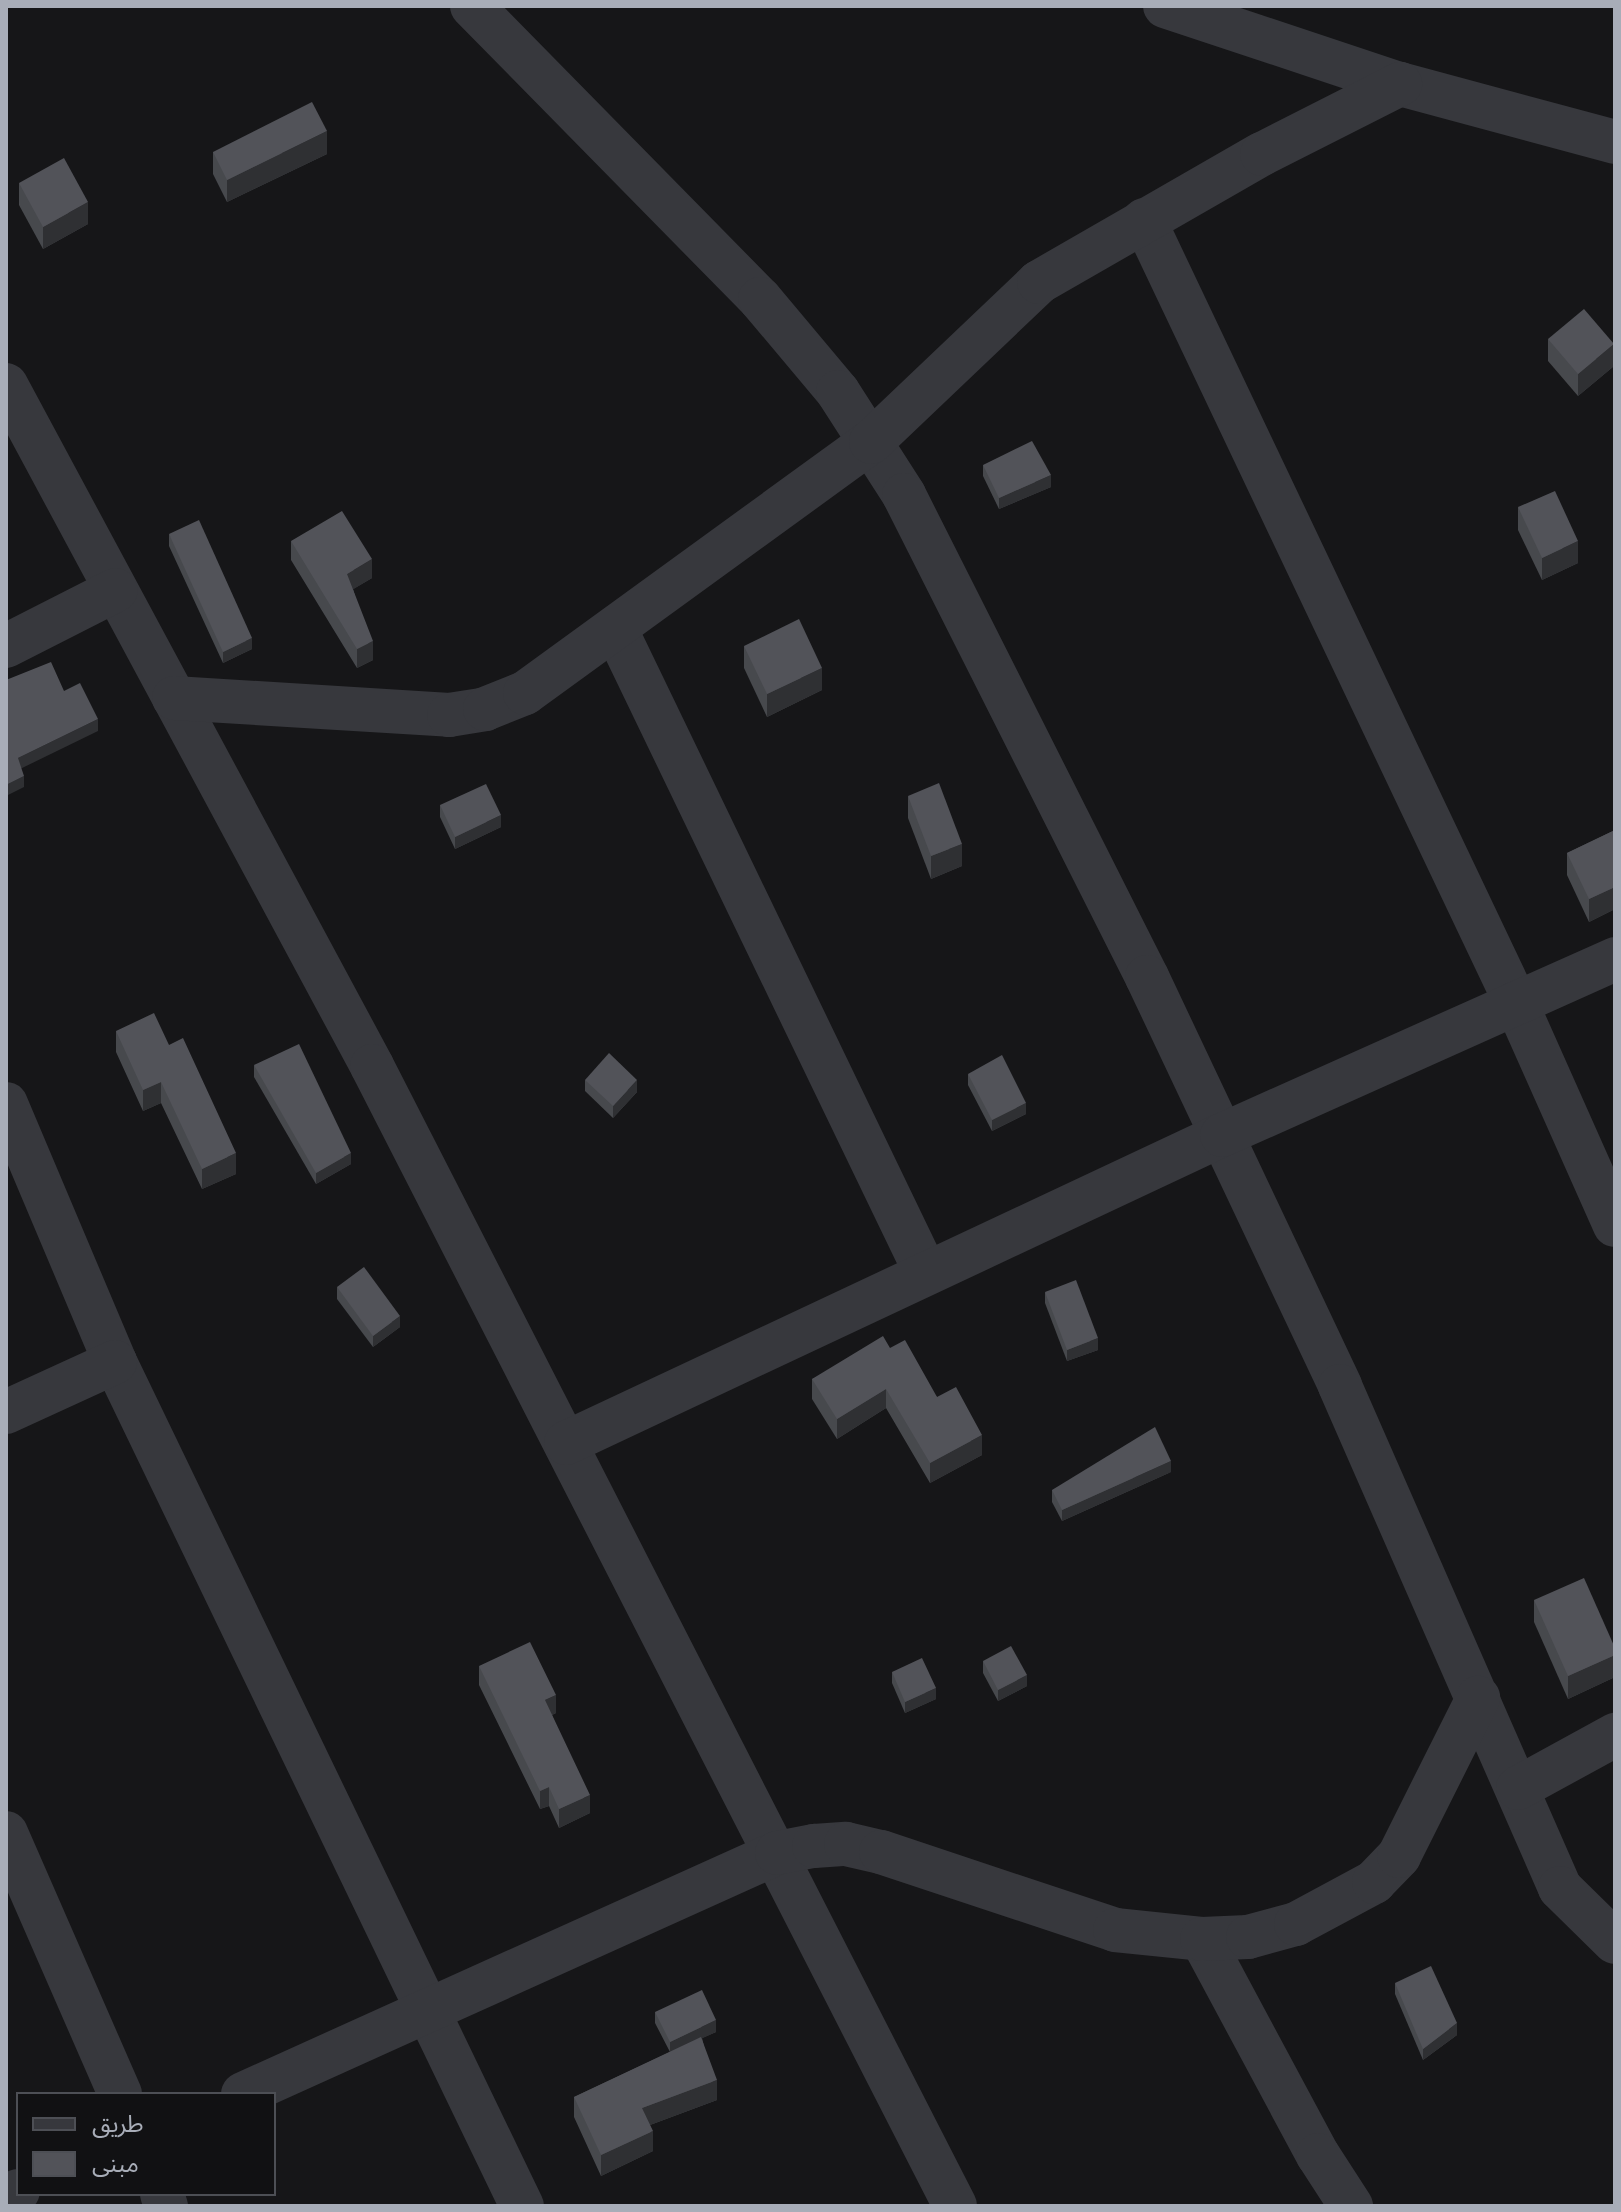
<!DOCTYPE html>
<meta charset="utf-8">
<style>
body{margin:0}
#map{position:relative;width:1621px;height:2212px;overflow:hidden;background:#161618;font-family:Figtree,"Noto Sans Arabic",sans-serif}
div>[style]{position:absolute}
.minor>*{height:44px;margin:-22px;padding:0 22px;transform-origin:22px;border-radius:22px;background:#37383d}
.wall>*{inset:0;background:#47494d}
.shaded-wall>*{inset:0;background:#2f3033}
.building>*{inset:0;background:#525359}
span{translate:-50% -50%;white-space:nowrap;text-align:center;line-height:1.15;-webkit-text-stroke:6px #111113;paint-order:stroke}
.frame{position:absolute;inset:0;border:8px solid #a8adb8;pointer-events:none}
.legend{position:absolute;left:16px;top:2092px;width:260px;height:104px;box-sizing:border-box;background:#111113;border:2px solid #4d4f55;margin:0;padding:10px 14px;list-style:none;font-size:24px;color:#a8adb8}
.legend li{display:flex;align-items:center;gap:16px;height:40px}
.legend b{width:40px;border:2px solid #4d4f55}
</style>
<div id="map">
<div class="minor">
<i style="left:472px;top:6px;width:411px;rotate:45.5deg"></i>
<i style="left:760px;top:299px;width:121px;rotate:50deg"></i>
<i style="left:838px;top:392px;width:122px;rotate:57.3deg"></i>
<i style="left:904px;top:495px;width:540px;rotate:63.25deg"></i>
<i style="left:1147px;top:977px;width:452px;rotate:64.7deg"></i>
<i style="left:1340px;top:1386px;width:548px;rotate:66.33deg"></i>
<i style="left:1560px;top:1888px;width:77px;rotate:44.5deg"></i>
<i style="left:1165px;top:6px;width:248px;rotate:18.4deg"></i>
<i style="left:1400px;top:84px;width:223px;rotate:15.1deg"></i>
<i style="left:1144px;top:220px;width:867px;rotate:64.59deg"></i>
<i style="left:1516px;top:1003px;width:243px;rotate:66deg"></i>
<i style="left:6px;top:385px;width:773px;rotate:61.74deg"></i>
<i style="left:372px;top:1066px;width:1280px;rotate:62.91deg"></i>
<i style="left:615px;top:628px;width:716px;rotate:64.26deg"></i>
<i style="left:6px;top:646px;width:123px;rotate:-27deg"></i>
<i style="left:174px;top:698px;width:276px;rotate:3.5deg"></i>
<i style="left:449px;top:715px;width:36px;rotate:-9deg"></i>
<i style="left:485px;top:709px;width:43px;rotate:-21.8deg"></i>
<i style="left:525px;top:693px;width:427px;rotate:-36deg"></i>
<i style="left:871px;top:442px;width:232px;rotate:-43.6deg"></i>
<i style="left:1039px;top:282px;width:257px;rotate:-29.9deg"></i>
<i style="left:1262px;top:154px;width:155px;rotate:-26.9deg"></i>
<i style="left:6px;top:1104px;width:280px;rotate:67.1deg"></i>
<i style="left:115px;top:1362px;width:937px;rotate:64.26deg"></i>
<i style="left:6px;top:1412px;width:120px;rotate:-24.6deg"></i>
<i style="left:566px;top:1443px;width:725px;rotate:-25.15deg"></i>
<i style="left:1222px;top:1135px;width:431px;rotate:-24.1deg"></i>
<i style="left:1518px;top:1788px;width:111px;rotate:-28.7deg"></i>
<i style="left:6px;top:1833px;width:285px;rotate:66.4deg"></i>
<i style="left:1202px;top:1939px;width:245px;rotate:61.8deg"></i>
<i style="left:1318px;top:2155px;width:61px;rotate:57.1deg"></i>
<i style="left:243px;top:2094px;width:586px;rotate:-24.29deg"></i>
<i style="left:777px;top:1853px;width:38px;rotate:-11deg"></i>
<i style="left:814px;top:1846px;width:32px;rotate:-4deg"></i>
<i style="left:846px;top:1844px;width:36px;rotate:13deg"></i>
<i style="left:881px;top:1852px;width:247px;rotate:18.4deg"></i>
<i style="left:1115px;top:1930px;width:87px;rotate:5.9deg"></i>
<i style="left:1202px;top:1939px;width:46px;rotate:-2.5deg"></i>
<i style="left:1248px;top:1937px;width:50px;rotate:-15.2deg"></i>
<i style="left:1296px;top:1924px;width:89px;rotate:-28.3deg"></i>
<i style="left:1374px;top:1882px;width:36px;rotate:-46deg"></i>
<i style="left:1399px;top:1856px;width:177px;rotate:-63.4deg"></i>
<i style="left:162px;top:2194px;width:13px;rotate:72deg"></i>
<i style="left:6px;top:2196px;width:13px;rotate:-23deg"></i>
</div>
<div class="wall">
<i style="clip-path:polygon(213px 152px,327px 154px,227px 202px,213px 174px)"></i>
<i style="clip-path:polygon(19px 183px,88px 224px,43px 249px,19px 205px)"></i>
<i style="clip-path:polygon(1548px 339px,1614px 366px,1578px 396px,1548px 361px)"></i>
<i style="clip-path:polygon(983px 465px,1051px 487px,999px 509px,983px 476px)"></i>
<i style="clip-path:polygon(1518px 507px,1578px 563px,1542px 580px,1518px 530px)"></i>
<i style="clip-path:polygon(169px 534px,252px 649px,223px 663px,169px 546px)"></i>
<i style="clip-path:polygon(291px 541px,372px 578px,353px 589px,373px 660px,357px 668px,291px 560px)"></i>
<i style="clip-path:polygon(744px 646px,822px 690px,767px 717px,744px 668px)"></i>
<i style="clip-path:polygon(908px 796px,962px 866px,931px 879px,908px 818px)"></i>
<i style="clip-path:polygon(440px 805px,501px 827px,455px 849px,440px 817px)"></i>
<i style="clip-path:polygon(1615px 830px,1615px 909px,1589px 922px,1567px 875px,1567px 853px)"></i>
<i style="clip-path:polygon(116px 1031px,169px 1045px,236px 1174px,202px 1189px,161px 1103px,143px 1111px,116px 1052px)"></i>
<i style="clip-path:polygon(254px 1065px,351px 1164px,316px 1184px,254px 1077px)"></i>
<i style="clip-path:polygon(968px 1074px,1026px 1114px,992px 1131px,968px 1085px)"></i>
<i style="clip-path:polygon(585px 1080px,637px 1092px,613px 1118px,585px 1091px)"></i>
<i style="clip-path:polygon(337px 1287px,400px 1327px,373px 1347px,337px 1299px)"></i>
<i style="clip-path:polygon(1045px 1292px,1098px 1350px,1067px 1361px,1045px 1303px)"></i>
<i style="clip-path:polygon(890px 1348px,937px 1397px,982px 1455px,930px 1483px,886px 1408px,837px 1439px,812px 1399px,812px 1379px)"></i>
<i style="clip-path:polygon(1171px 1472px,1062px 1521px,1052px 1502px,1052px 1490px)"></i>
<i style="clip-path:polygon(1534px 1600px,1615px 1648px,1615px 1677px,1568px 1699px,1534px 1622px)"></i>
<i style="clip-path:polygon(983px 1661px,1027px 1686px,998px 1701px,983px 1673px)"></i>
<i style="clip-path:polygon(479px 1666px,556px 1713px,552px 1715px,590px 1813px,559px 1828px,549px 1806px,540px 1809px,479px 1685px)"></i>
<i style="clip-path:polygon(892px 1672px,936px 1699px,905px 1713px,892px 1683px)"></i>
<i style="clip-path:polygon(1395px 1983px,1457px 2035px,1423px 2060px,1395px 1994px)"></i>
<i style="clip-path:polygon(655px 2012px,716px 2032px,702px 2038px,717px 2100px,650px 2125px,653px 2151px,601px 2176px,574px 2117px,574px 2097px,670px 2052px,655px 2023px)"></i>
</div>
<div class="shaded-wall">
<i style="clip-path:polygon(327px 131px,327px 154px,227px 202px,227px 180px)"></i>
<i style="clip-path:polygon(88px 202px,88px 224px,43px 249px,43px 227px)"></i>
<i style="clip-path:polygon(1614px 344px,1614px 366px,1578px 396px,1578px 374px)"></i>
<i style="clip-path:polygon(1051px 475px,1051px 487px,999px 509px,999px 498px)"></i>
<i style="clip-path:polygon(1578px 541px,1578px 563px,1542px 580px,1542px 558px)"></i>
<i style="clip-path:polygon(372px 559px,372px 578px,347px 593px,347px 574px)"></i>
<i style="clip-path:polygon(252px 638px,252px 649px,223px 663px,223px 652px)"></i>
<i style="clip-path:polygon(373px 641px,373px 660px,357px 668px,357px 649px)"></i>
<i style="clip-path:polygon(822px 668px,822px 690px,767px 717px,767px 694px)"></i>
<i style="clip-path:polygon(98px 719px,98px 731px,18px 770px,18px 758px)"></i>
<i style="clip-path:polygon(24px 776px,24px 787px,6px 796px,6px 785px)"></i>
<i style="clip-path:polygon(501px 815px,501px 827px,455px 849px,455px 837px)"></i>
<i style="clip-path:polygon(962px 844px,962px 866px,931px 879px,931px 856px)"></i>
<i style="clip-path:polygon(1615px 887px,1615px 909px,1589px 922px,1589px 899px)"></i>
<i style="clip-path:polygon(637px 1080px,637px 1092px,613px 1118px,613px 1106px)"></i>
<i style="clip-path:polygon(161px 1082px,161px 1103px,143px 1111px,143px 1090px)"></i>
<i style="clip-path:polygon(1026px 1103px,1026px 1114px,992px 1131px,992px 1120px)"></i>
<i style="clip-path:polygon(236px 1153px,236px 1174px,202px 1189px,202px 1169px)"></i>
<i style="clip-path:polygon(351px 1153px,351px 1164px,316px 1184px,316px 1173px)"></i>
<i style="clip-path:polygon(400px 1316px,400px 1327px,373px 1347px,373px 1336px)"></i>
<i style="clip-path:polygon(1098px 1338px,1098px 1350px,1067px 1361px,1067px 1350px)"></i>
<i style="clip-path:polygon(886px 1389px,886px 1408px,837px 1439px,837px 1419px)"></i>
<i style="clip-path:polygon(982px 1435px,982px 1455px,930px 1483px,930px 1463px)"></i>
<i style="clip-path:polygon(1171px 1461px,1171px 1472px,1062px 1521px,1062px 1510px)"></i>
<i style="clip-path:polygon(1615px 1655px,1615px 1677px,1568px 1699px,1568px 1676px)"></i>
<i style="clip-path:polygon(1027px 1675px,1027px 1686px,998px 1701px,998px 1690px)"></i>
<i style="clip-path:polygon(936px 1688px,936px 1699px,905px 1713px,905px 1702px)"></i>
<i style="clip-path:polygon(556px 1695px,556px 1713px,545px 1718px,545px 1700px)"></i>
<i style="clip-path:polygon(549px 1787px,549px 1806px,540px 1809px,540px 1791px)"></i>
<i style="clip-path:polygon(590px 1795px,590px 1813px,559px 1828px,559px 1809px)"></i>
<i style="clip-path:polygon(716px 2020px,716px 2032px,670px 2053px,670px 2042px)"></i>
<i style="clip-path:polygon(1457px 2023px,1457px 2035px,1423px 2060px,1423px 2049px)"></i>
<i style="clip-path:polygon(717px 2080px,717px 2100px,642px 2128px,642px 2108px)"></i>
<i style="clip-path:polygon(653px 2131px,653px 2151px,601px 2176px,601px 2155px)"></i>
</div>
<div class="building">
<i style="clip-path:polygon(312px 102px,327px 131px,227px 180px,213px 152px)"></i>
<i style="clip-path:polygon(64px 158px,88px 202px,43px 227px,19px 183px)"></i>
<i style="clip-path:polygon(1584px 309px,1614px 344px,1578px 374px,1548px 339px)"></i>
<i style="clip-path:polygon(1032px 441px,1051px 475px,999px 498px,983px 465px)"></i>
<i style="clip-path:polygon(1555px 491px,1578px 541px,1542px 558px,1518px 507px)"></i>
<i style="clip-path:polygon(342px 511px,372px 559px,347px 574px,373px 641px,357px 649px,291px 541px)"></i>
<i style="clip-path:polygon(199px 520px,252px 638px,223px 652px,169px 534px)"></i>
<i style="clip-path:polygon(799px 619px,822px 668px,767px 694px,744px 646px)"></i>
<i style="clip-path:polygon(51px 662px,64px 691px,80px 683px,98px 719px,18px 758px,24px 776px,6px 785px,6px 680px)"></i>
<i style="clip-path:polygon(939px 783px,962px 844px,931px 856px,908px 796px)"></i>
<i style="clip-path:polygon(486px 784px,501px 815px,455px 837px,440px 805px)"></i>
<i style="clip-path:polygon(1615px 830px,1615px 887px,1589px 899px,1567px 853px)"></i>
<i style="clip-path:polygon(154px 1013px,169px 1045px,183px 1038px,236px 1153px,202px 1169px,161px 1082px,143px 1090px,116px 1031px)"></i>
<i style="clip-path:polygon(299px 1044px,351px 1153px,316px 1173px,254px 1065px)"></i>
<i style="clip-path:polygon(609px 1053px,637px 1080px,613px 1106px,585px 1080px)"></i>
<i style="clip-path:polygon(1002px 1055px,1026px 1103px,992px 1120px,968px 1074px)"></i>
<i style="clip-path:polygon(364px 1267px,400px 1316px,373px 1336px,337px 1287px)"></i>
<i style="clip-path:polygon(1076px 1280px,1098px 1338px,1067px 1350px,1045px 1292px)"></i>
<i style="clip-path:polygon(883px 1336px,890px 1348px,905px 1340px,937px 1397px,956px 1387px,982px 1435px,930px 1463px,886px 1389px,837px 1419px,812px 1379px)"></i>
<i style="clip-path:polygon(1155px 1427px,1171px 1461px,1062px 1510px,1052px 1490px)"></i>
<i style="clip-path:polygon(1584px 1578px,1615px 1648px,1615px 1655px,1568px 1676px,1534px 1600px)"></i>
<i style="clip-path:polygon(530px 1642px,556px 1695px,545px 1700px,590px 1795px,559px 1809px,549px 1787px,540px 1791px,479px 1666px)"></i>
<i style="clip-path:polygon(1011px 1646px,1027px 1675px,998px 1690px,983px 1661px)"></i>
<i style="clip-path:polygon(922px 1658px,936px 1688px,905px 1702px,892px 1672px)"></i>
<i style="clip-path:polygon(1431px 1966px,1457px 2023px,1423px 2049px,1395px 1983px)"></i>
<i style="clip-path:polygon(702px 1990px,716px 2020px,670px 2042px,655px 2012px)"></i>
<i style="clip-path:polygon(701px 2037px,717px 2080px,642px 2108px,653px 2131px,601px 2155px,574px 2097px)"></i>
</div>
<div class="frame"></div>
<ul class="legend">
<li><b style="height:10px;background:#37383d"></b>طريق</li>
<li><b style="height:22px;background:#525359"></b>مبنى</li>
</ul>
</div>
